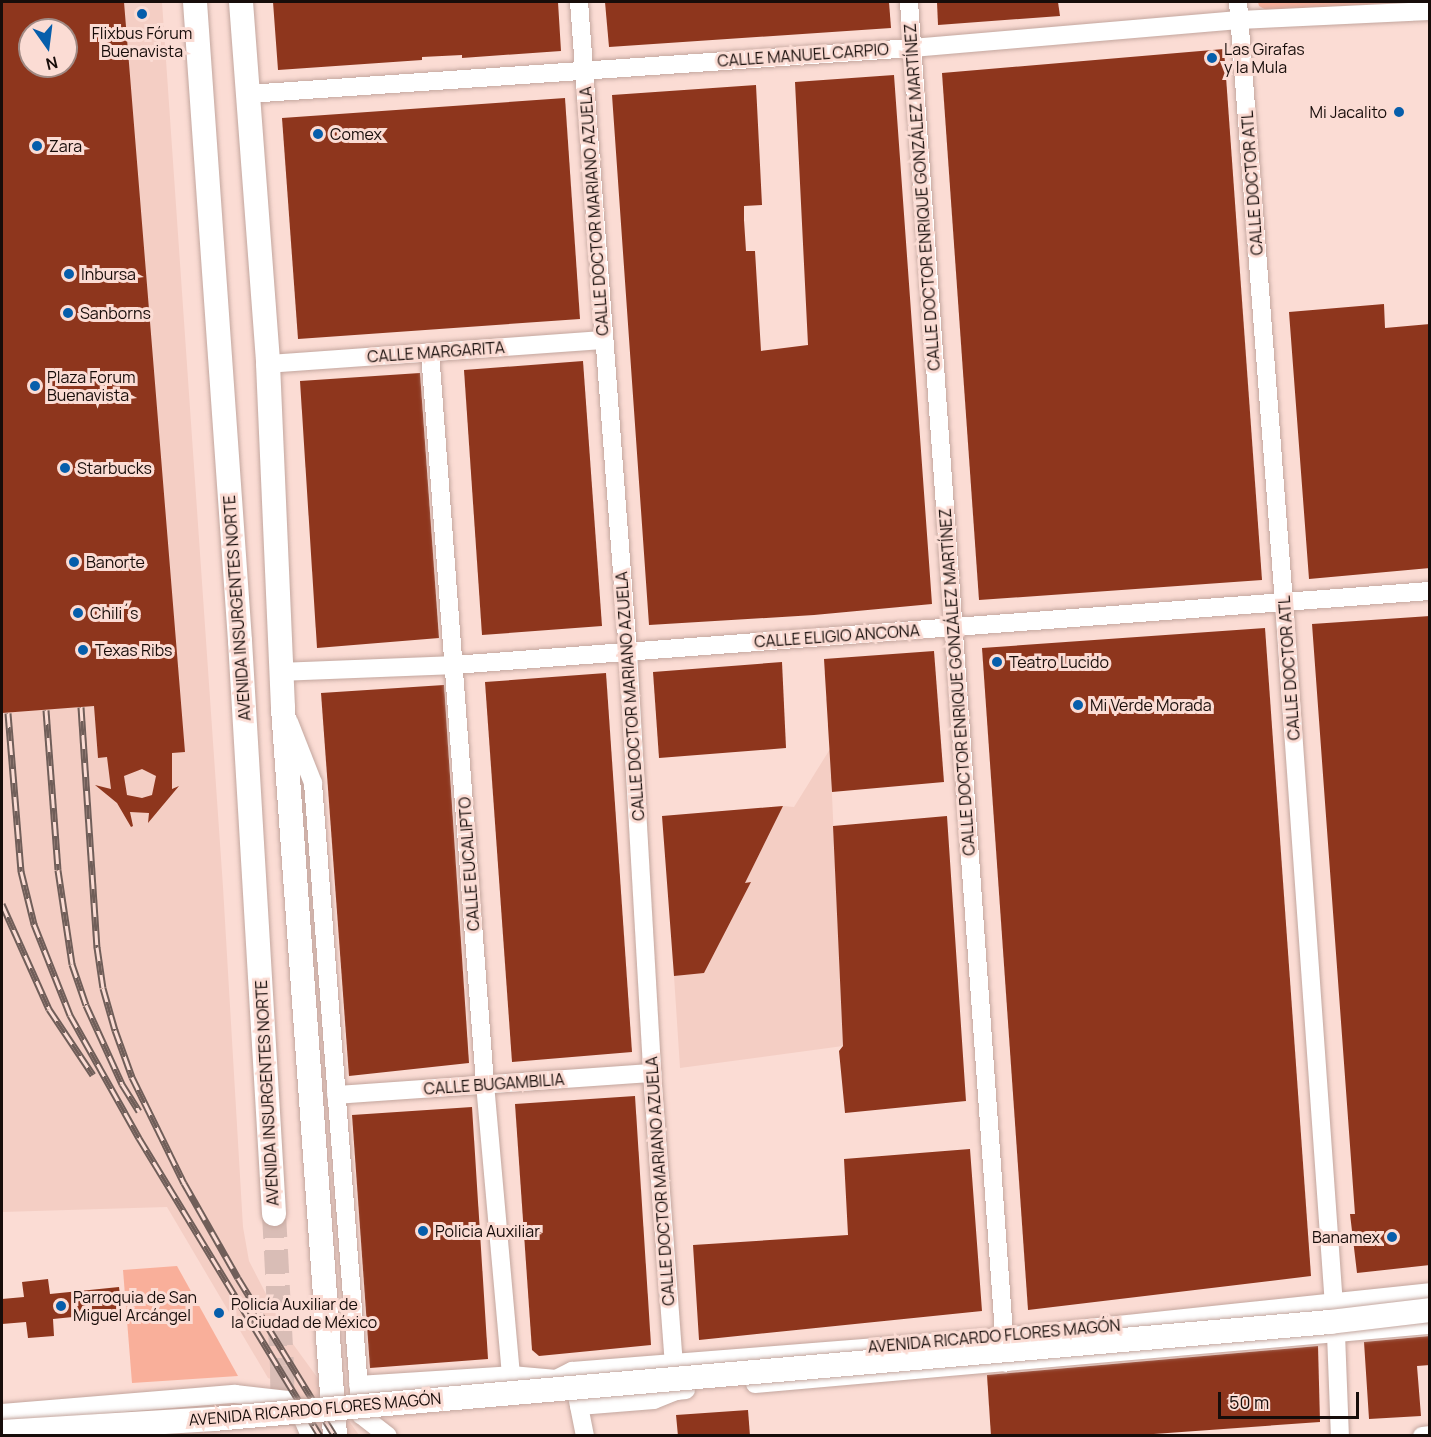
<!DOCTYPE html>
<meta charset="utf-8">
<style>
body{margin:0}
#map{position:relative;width:1431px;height:1437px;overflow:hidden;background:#fbdcd4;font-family:Manrope,sans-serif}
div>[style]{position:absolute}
.built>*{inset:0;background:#f4cec4}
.green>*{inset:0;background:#f9af9a}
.building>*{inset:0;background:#8e361d}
.major-tunnel>*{height:24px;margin-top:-12px;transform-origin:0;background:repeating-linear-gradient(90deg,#d9bdb6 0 24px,transparent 0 36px)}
.roads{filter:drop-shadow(0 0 2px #c3a69e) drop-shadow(0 0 2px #c3a69e)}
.minor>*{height:18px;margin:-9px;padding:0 9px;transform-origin:9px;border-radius:9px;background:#fff}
.major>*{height:24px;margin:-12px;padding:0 12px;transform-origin:12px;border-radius:12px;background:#fff}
.rail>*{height:7px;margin-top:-3.5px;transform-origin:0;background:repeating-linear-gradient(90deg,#fbdcd4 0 14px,#705e59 0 28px);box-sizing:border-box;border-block:2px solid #705e59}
.bridges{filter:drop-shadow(0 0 2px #c3a69e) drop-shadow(0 0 2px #c3a69e)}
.major-bridge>*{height:24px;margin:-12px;padding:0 12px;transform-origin:12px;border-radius:12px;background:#fff}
.dots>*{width:16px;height:16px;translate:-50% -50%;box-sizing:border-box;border:3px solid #fbdcd4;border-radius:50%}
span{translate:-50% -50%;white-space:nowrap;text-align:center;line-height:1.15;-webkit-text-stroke:6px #fbdcd4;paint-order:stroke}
.poi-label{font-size:16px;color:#170d0a}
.left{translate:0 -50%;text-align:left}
.right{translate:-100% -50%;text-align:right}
.street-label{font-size:16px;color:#170d0a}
.frame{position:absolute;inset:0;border:3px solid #170d0a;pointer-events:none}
.north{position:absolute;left:18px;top:18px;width:60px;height:60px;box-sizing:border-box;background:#fbdcd4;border:2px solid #a08983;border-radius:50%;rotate:166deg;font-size:16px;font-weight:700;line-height:24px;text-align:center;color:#170d0a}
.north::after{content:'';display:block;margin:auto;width:21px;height:27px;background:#065eab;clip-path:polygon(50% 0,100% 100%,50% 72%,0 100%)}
.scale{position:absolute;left:1218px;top:1392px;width:141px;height:27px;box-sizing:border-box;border:3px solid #170d0a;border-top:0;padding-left:8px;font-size:18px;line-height:21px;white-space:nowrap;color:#170d0a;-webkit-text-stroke:4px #fbdcd4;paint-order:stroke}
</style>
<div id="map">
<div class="built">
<i style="clip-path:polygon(evenodd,2px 2px,162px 2px,223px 887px,243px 1227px,249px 1261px,278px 1317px,277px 1322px,359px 1435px,310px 1435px,280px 1383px,268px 1378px,167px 1207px,2px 1212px,2px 2px,30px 30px,66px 30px,66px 66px,30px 66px,30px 30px)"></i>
<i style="clip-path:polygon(830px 749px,843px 1046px,680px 1068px,674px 976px,704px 972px,750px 883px,745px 883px,783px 806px,794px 807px)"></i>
</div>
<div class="green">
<i style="clip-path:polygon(1258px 2px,1403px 2px,1268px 11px,1259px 6px)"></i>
<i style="clip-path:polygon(177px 1266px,238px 1376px,132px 1383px,123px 1270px)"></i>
</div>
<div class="building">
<i style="clip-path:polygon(evenodd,2px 2px,124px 2px,185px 752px,172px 753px,172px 789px,179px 786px,148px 823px,149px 813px,130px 812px,133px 826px,131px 827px,117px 803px,95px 785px,111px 789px,107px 757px,98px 758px,94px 706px,2px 713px,2px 2px,30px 30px,66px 30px,66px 66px,30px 66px,30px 30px,2px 2px,142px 769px,156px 776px,152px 795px,142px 798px,127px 795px,124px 776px,142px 769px)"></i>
<i style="clip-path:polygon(273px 2px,558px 2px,561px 51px,462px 58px,462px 55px,422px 57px,422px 60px,278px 70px)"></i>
<i style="clip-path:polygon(605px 2px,889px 2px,891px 28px,609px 47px)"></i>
<i style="clip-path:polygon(937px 2px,1058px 2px,1060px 16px,938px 25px)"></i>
<i style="clip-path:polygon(1224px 49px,1262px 580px,979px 600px,942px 73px)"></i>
<i style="clip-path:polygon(894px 75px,932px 604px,814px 615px,649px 625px,612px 95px,756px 85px,762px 205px,744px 206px,744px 220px,746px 251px,755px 251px,761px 351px,808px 345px,795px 82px)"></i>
<i style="clip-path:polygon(565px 98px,580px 319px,298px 339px,282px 118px)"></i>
<i style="clip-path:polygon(1384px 304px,1385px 328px,1430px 324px,1430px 568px,1309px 579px,1289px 312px)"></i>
<i style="clip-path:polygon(583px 361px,602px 626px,482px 635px,464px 370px)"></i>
<i style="clip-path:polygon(420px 373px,439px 638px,317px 648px,300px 381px)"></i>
<i style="clip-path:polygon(1430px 616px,1430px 1265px,1357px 1273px,1350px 1214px,1355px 1214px,1312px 624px)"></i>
<i style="clip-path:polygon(1265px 628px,1311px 1276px,1028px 1310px,982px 648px)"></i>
<i style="clip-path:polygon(934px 651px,944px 782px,832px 792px,824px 659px)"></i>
<i style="clip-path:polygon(782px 662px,786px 748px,659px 758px,653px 672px)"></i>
<i style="clip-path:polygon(606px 673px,632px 1052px,512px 1062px,485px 682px)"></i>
<i style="clip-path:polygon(444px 685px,469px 1063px,349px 1076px,321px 693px)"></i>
<i style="clip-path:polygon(783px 806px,745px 883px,751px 882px,704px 973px,674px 976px,662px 816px)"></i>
<i style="clip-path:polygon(947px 816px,966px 1101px,845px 1113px,839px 1051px,843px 1046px,833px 826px)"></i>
<i style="clip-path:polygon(635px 1096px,651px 1345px,539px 1356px,532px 1350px,515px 1104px)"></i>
<i style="clip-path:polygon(472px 1107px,488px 1359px,370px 1368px,352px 1115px)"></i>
<i style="clip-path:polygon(970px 1149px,982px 1311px,699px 1340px,693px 1245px,848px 1235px,844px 1159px)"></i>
<i style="clip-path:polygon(48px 1279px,50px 1294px,119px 1287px,122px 1312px,53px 1319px,54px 1336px,28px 1338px,26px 1322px,2px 1324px,2px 1299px,24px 1297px,22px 1282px)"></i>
<i style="clip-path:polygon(1430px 1336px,1430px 1365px,1417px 1366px,1421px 1416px,1369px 1419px,1364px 1342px)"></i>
<i style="clip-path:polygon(1318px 1346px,1320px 1422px,1126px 1436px,991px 1436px,987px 1375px)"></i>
<i style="clip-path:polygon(748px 1410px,750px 1436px,678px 1436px,676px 1415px)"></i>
</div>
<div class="major-tunnel">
<i style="left:274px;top:1214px;width:152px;rotate:87deg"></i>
<i style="left:282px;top:1366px;width:70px;rotate:89.2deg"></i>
</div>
<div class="roads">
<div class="minor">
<i style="left:579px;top:2px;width:652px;rotate:85.69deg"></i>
<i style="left:628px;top:652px;width:422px;rotate:86.7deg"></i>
<i style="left:652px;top:1073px;width:319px;rotate:85.7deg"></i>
<i style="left:909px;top:2px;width:1364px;rotate:85.92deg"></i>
<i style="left:1238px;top:2px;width:603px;rotate:85.62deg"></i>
<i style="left:1284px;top:603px;width:733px;rotate:85.93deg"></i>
<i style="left:1336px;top:1334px;width:102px;rotate:87.8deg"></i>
<i style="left:248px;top:94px;width:666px;rotate:-3.96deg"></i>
<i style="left:912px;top:48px;width:328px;rotate:-4.9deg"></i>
<i style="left:1239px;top:20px;width:191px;rotate:-2.7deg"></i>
<i style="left:430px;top:352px;width:734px;rotate:85.7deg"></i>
<i style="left:485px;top:1084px;width:292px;rotate:84.9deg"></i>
<i style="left:268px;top:364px;width:337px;rotate:-4.1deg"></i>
<i style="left:281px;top:672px;width:173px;rotate:-2.3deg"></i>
<i style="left:454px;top:665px;width:979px;rotate:-4.34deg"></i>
<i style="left:289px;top:722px;width:66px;rotate:68.5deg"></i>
<i style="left:313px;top:783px;width:634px;rotate:85.66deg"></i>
<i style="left:361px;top:1415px;width:34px;rotate:38deg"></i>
<i style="left:336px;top:1095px;width:317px;rotate:-4deg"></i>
<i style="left:558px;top:1378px;width:16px;rotate:-27deg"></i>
<i style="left:572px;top:1371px;width:433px;rotate:-4.5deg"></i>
<i style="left:1004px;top:1337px;width:428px;rotate:-6deg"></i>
<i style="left:755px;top:1384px;width:678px;rotate:-5deg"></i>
<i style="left:358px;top:1385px;width:153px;rotate:-3.7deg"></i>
<i style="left:511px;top:1375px;width:57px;rotate:5deg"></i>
<i style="left:577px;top:1396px;width:41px;rotate:78.7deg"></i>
<i style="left:579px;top:1406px;width:75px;rotate:-4.6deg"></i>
<i style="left:654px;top:1400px;width:24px;rotate:-22deg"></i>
<i style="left:676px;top:1391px;width:10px;rotate:-6deg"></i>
<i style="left:2px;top:1413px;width:234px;rotate:-4.7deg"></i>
<i style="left:235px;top:1394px;width:53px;rotate:6.5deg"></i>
<i style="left:288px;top:1400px;width:22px;rotate:51deg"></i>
<i style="left:302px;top:1417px;width:21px;rotate:67deg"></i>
<i style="left:1422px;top:1436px;width:8px;rotate:-7deg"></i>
</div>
<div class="major">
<i style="left:195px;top:2px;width:641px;rotate:85.97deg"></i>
<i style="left:240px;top:641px;width:574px;rotate:86.6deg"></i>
<i style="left:241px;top:2px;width:363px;rotate:85.7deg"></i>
<i style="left:268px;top:364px;width:344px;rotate:87.5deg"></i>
<i style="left:283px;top:708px;width:730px;rotate:85.91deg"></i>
</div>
</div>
<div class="rail">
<i style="left:81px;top:707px;width:241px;rotate:86.2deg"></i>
<i style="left:97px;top:947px;width:41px;rotate:81.7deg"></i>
<i style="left:103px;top:988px;width:44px;rotate:74.1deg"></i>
<i style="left:115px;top:1030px;width:50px;rotate:70.1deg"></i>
<i style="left:132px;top:1077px;width:118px;rotate:63.9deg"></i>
<i style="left:184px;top:1183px;width:109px;rotate:60.4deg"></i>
<i style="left:238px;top:1278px;width:185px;rotate:58.5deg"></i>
<i style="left:46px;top:710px;width:160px;rotate:85.7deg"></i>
<i style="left:58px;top:870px;width:95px;rotate:81.5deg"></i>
<i style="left:72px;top:964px;width:43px;rotate:71.1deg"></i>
<i style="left:86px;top:1005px;width:87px;rotate:65.5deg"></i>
<i style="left:122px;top:1084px;width:32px;rotate:58deg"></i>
<i style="left:8px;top:713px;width:159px;rotate:85.3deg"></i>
<i style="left:21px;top:871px;width:55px;rotate:76.2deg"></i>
<i style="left:34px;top:924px;width:98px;rotate:68.4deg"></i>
<i style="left:70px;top:1015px;width:141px;rotate:60.7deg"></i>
<i style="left:139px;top:1138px;width:349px;rotate:58.7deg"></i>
<i style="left:2px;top:904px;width:115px;rotate:65.9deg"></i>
<i style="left:49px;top:1009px;width:79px;rotate:56.3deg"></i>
</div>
<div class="bridges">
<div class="major-bridge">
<i style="left:2px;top:1432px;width:212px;rotate:-3.5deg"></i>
<i style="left:214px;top:1419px;width:1120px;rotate:-4.97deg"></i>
<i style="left:1330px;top:1322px;width:101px;rotate:-6.8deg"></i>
</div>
</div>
<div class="dots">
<i style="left:142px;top:14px;background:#065eab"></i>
<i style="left:1212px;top:58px;background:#065eab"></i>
<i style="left:1399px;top:112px;background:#065eab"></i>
<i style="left:318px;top:134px;background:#065eab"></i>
<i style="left:37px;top:146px;background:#065eab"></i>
<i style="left:69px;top:274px;background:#065eab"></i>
<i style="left:68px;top:313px;background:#065eab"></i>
<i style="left:35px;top:386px;background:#065eab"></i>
<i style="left:65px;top:468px;background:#065eab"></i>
<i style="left:74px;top:562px;background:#065eab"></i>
<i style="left:78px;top:613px;background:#065eab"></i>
<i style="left:83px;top:650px;background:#065eab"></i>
<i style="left:997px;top:662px;background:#065eab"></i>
<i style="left:1078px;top:705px;background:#065eab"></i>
<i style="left:423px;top:1231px;background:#065eab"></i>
<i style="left:1392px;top:1237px;background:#065eab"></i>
<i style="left:61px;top:1306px;background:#065eab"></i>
<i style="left:219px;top:1313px;background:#065eab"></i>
</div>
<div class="poi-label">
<span style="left:142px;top:42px">Flixbus Fórum<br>Buenavista</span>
<span class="left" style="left:1224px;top:58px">Las Girafas<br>y la Mula</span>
<span class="right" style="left:1387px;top:112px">Mi Jacalito</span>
<span class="left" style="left:330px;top:134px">Comex</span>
<span class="left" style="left:49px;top:146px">Zara</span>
<span class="left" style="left:81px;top:274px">Inbursa</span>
<span class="left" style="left:80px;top:313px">Sanborns</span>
<span class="left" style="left:47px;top:386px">Plaza Forum<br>Buenavista</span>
<span class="left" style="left:77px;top:468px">Starbucks</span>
<span class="left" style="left:86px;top:562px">Banorte</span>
<span class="left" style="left:90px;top:613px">Chili´s</span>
<span class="left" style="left:95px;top:650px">Texas Ribs</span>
<span class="left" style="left:1009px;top:662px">Teatro Lucido</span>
<span class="left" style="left:1090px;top:705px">Mi Verde Morada</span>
<span class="left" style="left:435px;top:1231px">Policia Auxiliar</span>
<span class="right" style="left:1380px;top:1237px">Banamex</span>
<span class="left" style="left:73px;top:1306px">Parroquia de San<br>Miguel Arcángel</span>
<span class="left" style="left:231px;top:1313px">Policía Auxiliar de<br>la Ciudad de México</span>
</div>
<div class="street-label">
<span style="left:803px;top:55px;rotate:-4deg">CALLE MANUEL CARPIO</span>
<span style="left:1252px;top:183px;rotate:-94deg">CALLE DOCTOR ATL</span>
<span style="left:922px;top:197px;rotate:-94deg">CALLE DOCTOR ENRIQUE GONZÁLEZ MARTÍNEZ</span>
<span style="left:594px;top:211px;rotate:-94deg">CALLE DOCTOR MARIANO AZUELA</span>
<span style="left:436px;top:352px;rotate:-4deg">CALLE MARGARITA</span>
<span style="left:237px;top:608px;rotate:-94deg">AVENIDA INSURGENTES NORTE</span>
<span style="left:837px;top:636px;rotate:-4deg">CALLE ELIGIO ANCONA</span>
<span style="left:1289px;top:668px;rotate:-94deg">CALLE DOCTOR ATL</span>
<span style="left:957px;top:682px;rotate:-94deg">CALLE DOCTOR ENRIQUE GONZÁLEZ MARTÍNEZ</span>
<span style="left:630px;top:696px;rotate:-94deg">CALLE DOCTOR MARIANO AZUELA</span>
<span style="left:469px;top:864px;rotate:-94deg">CALLE EUCALIPTO</span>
<span style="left:494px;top:1084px;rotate:-4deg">CALLE BUGAMBILIA</span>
<span style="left:267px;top:1093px;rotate:-93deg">AVENIDA INSURGENTES NORTE</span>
<span style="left:660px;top:1181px;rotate:-94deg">CALLE DOCTOR MARIANO AZUELA</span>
<span style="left:994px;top:1336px;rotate:-5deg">AVENIDA RICARDO FLORES MAGÓN</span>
<span style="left:315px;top:1409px;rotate:-5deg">AVENIDA RICARDO FLORES MAGÓN</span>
</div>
<div class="frame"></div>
<div class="north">N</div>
<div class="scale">50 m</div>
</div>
